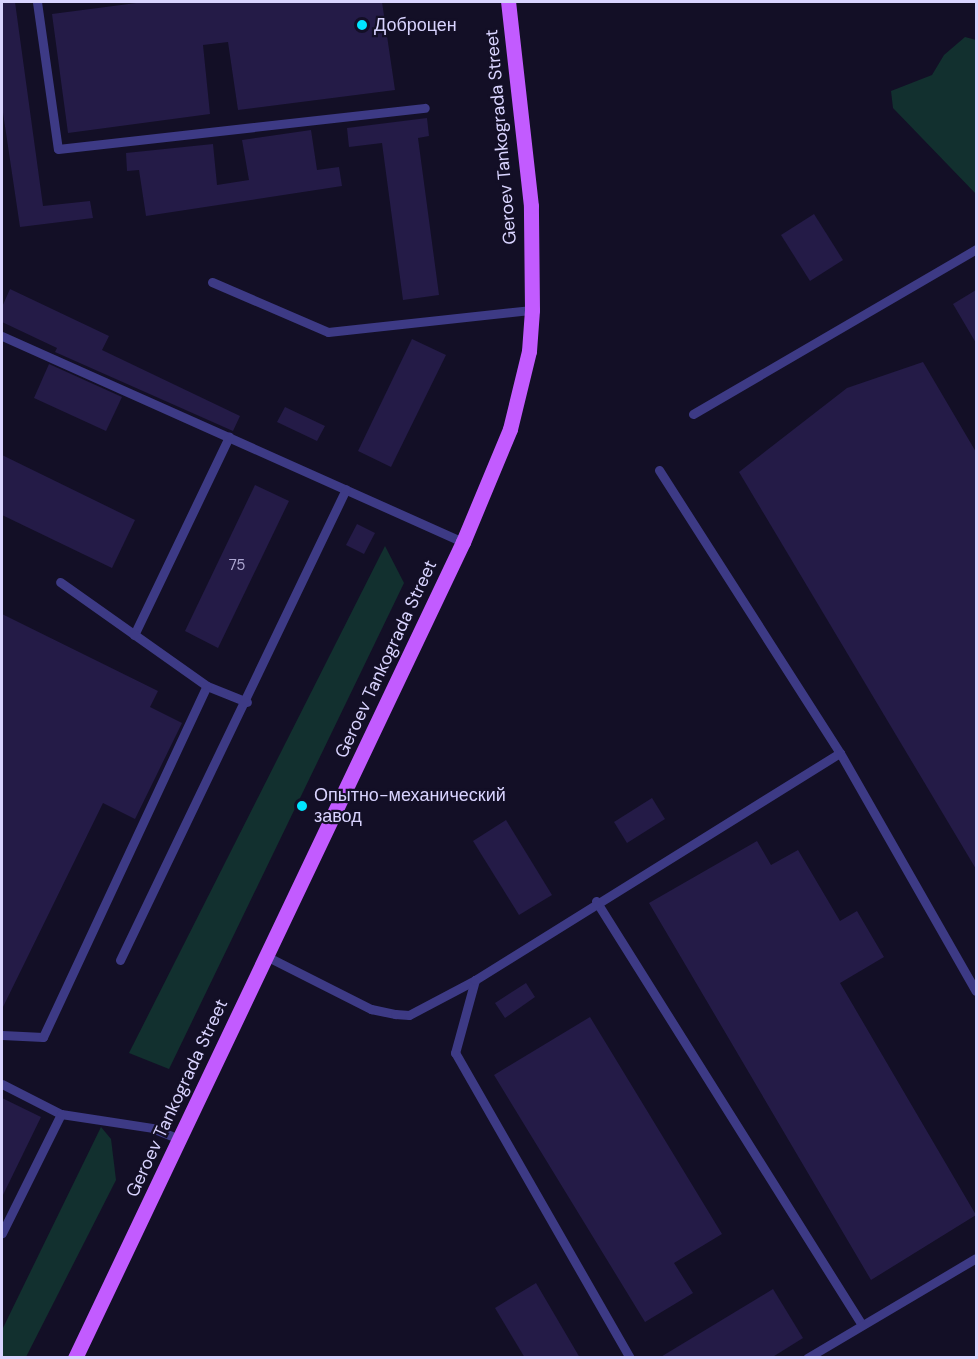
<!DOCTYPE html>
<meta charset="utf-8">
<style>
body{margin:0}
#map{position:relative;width:978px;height:1359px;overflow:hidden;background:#130f26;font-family:"DM Sans",sans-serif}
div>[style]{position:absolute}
.green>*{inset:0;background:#12302f}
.building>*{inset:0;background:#241b47}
.lane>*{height:9px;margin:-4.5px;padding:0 4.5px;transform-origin:4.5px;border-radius:4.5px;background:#3d3a85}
.primary>*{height:15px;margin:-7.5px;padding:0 7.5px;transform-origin:7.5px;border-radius:7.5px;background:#c25bff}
.dots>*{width:16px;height:16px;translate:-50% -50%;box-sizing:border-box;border:3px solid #130f26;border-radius:50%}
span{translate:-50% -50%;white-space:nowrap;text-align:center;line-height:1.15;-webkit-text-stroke:4.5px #130f26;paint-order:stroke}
.number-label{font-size:15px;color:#aca6d1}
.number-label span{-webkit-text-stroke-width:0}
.poi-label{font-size:18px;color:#d9d4ff}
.left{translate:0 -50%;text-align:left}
.street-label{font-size:18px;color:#d9d4ff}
.frame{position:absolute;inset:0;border:3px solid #d9d4ff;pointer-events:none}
</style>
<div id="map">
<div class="green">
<i style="clip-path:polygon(965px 37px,976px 40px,976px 194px,893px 108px,891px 91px,932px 75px,944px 55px)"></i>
<i style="clip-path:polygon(385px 546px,404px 583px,169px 1069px,129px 1053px)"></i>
<i style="clip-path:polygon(101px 1127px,111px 1139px,116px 1180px,26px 1357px,2px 1357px,2px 1330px)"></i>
</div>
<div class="building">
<i style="clip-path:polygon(2px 2px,15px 2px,43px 206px,90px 201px,93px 218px,20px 227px,2px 106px)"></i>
<i style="clip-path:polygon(144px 2px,382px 2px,395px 90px,238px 110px,228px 42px,203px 45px,210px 114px,68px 133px,52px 14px)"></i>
<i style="clip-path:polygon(427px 118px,429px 136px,418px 138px,439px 295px,403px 300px,382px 143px,349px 147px,347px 128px)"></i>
<i style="clip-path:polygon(311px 130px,317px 170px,339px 167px,342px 186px,146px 216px,139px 170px,127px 171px,126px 153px,213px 144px,217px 185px,249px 180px,242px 140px)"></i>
<i style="clip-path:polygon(814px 214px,843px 260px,810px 281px,781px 235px)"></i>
<i style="clip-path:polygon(10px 289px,109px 336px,102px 350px,240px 416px,233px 431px,55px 352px,57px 348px,2px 322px,2px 307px)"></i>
<i style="clip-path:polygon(976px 290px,976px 343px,953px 304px)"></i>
<i style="clip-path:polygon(412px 339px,446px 355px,391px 467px,358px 451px)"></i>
<i style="clip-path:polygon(923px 362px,976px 452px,976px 869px,739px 472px,847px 388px)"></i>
<i style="clip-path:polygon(49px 364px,122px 397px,106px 431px,34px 398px)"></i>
<i style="clip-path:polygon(285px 407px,325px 426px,317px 441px,277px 422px)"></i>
<i style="clip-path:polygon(2px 455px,135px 520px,112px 568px,2px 515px)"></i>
<i style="clip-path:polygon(255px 485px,289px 501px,218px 648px,185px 631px)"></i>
<i style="clip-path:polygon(357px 524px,375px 533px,364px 554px,346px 545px)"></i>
<i style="clip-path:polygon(2px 614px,158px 691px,150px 707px,182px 723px,135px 819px,103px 803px,2px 1009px)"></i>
<i style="clip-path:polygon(652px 798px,665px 819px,627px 843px,614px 822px)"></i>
<i style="clip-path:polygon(506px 820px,552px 895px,519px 915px,473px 841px)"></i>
<i style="clip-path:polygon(757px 841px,771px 865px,798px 850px,840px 921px,857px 911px,884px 957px,840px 983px,976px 1215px,871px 1280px,649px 903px)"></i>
<i style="clip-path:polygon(526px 983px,535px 997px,505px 1018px,495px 1003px)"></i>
<i style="clip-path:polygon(590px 1017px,722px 1234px,674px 1263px,693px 1293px,645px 1322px,494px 1075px)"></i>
<i style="clip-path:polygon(2px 1098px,41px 1117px,2px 1197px)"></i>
<i style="clip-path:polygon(536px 1283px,580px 1358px,525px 1358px,495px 1308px)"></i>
<i style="clip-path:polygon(773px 1289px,803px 1338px,771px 1358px,659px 1358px)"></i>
</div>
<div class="lane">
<i style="left:37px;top:2px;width:148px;rotate:81.9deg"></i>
<i style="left:58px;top:149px;width:369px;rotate:-6.4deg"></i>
<i style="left:212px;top:282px;width:126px;rotate:23.3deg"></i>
<i style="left:328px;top:332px;width:205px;rotate:-6.2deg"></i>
<i style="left:2px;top:336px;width:505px;rotate:24.08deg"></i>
<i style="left:693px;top:414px;width:328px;rotate:-30.2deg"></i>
<i style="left:659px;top:470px;width:336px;rotate:57.4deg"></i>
<i style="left:840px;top:753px;width:274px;rotate:60.3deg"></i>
<i style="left:134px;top:635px;width:220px;rotate:-64.4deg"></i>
<i style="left:207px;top:686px;width:43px;rotate:21.8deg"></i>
<i style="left:596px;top:901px;width:499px;rotate:57.9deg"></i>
<i style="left:266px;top:956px;width:118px;rotate:26.8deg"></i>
<i style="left:371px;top:1009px;width:25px;rotate:12deg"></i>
<i style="left:395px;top:1014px;width:14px;rotate:4deg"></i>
<i style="left:409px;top:1015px;width:75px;rotate:-27.9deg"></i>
<i style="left:120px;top:960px;width:522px;rotate:-64.37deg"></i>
<i style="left:2px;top:1035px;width:41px;rotate:2.8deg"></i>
<i style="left:43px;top:1037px;width:387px;rotate:-65deg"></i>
<i style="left:207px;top:686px;width:180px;rotate:-144.7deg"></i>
<i style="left:2px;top:1084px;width:66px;rotate:27deg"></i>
<i style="left:61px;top:1114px;width:133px;rotate:116.4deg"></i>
<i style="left:61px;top:1114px;width:92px;rotate:8.7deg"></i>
<i style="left:152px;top:1128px;width:29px;rotate:22deg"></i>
<i style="left:630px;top:1358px;width:352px;rotate:-119.8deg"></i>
<i style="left:455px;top:1053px;width:76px;rotate:-74.7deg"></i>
<i style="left:475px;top:980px;width:430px;rotate:-31.9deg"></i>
<i style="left:807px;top:1358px;width:196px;rotate:-30.6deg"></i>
</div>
<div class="primary">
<i style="left:75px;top:1358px;width:904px;rotate:-64.57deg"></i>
<i style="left:463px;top:542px;width:122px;rotate:-67.4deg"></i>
<i style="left:510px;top:429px;width:80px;rotate:-76.3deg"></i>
<i style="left:529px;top:351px;width:41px;rotate:-85.8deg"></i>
<i style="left:532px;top:310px;width:104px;rotate:-90.6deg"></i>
<i style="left:531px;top:206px;width:205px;rotate:-96.4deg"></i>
</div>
<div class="dots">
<i style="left:362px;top:25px;background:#00e5ff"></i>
<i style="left:302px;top:806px;background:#00e5ff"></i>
</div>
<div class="number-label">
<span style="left:237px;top:566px">75</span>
</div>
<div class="poi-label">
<span class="left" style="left:374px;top:25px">Доброцен</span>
<span class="left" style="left:314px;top:806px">Опытно-механический<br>завод</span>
</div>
<div class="street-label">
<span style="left:501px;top:137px;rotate:-95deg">Geroev Tankograda Street</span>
<span style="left:386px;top:659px;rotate:-65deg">Geroev Tankograda Street</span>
<span style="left:177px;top:1098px;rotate:-65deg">Geroev Tankograda Street</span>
</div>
<div class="frame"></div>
</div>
